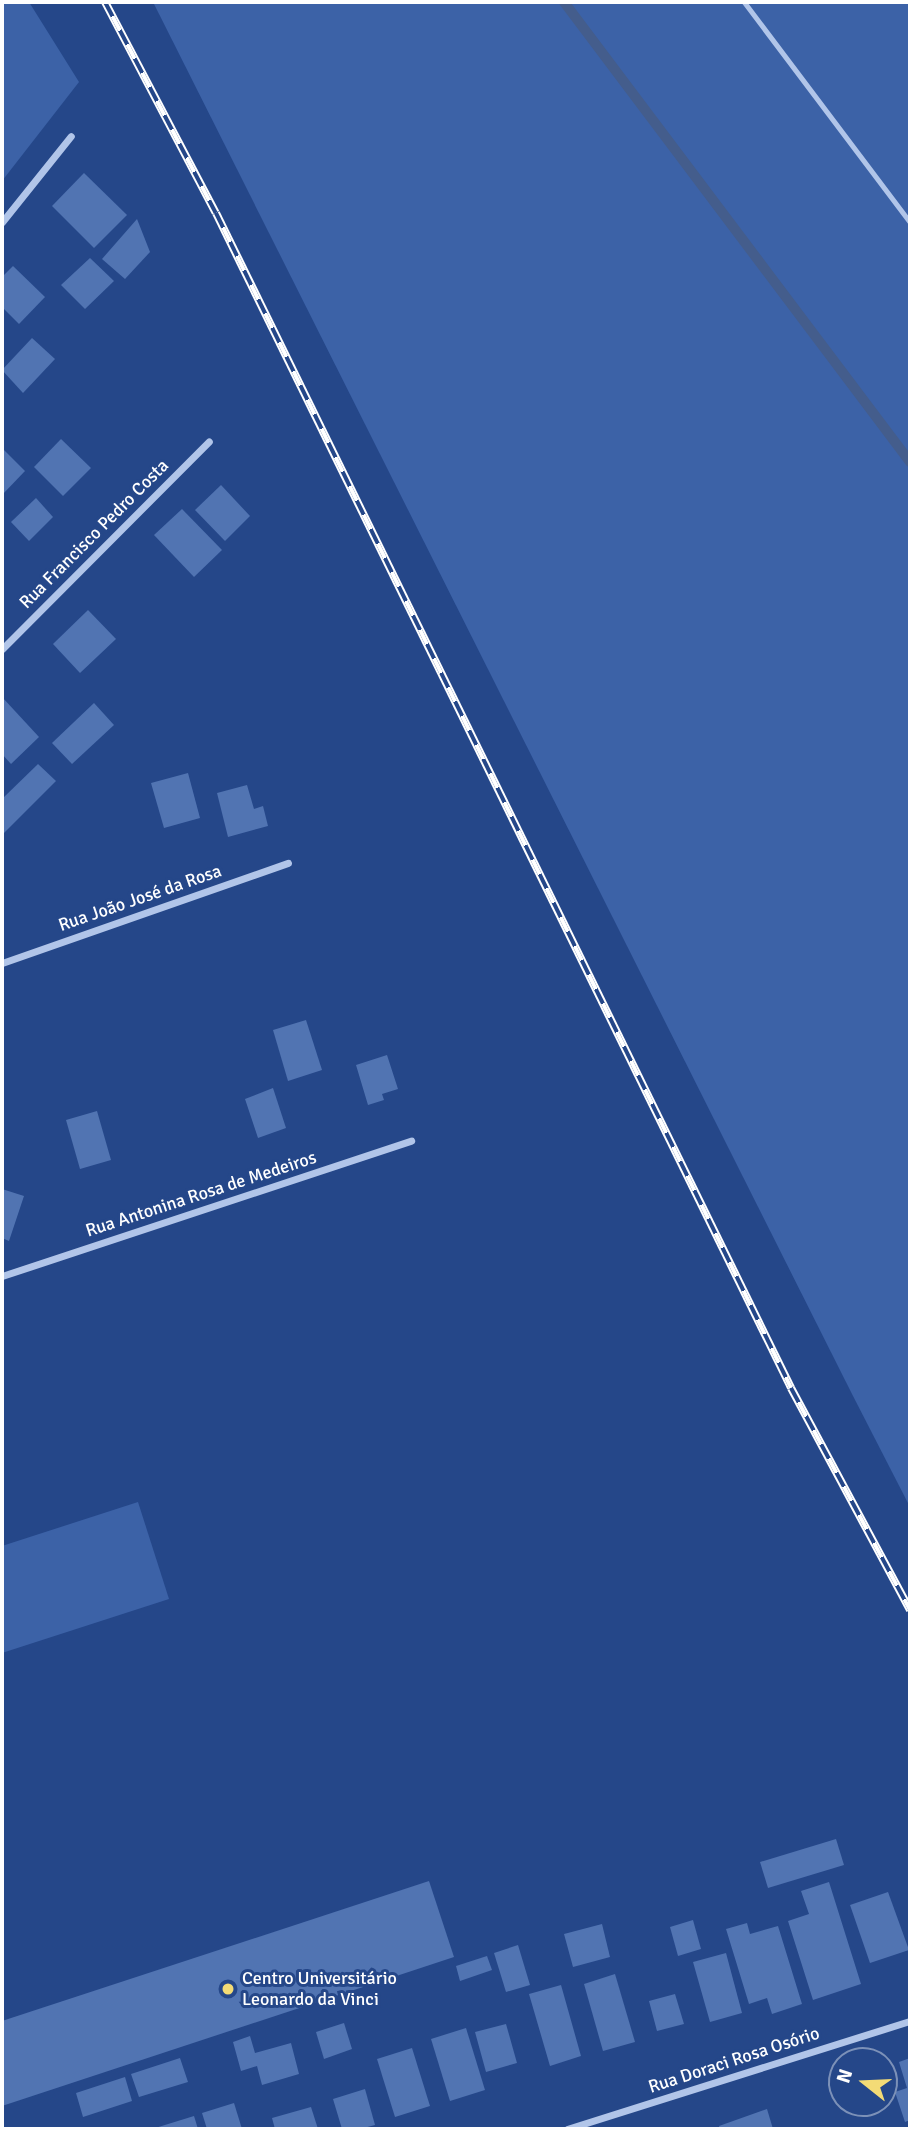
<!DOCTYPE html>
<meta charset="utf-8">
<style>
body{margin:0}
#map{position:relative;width:912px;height:2131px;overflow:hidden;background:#254789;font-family:Signika,sans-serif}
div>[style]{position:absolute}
.green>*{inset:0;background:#3c62a7}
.stream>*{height:10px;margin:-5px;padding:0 5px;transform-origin:5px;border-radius:5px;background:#445d8c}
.building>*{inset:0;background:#5174b2}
.lane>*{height:5px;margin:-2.5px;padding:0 2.5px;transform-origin:2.5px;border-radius:2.5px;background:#b1c5e9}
.street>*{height:7px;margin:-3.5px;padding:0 3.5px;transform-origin:3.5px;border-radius:3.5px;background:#b1c5e9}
.rail>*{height:8px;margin-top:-4px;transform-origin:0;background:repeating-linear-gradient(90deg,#254789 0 16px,#fff 0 32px);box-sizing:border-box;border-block:2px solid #fff}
.dots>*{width:19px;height:19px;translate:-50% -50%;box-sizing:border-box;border:4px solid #254789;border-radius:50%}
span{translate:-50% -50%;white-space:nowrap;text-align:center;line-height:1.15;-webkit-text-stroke:6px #254789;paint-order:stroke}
.street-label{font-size:18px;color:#fff}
.poi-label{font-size:18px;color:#fff}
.left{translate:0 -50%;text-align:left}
.frame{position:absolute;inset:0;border:4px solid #fff;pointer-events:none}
.north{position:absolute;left:828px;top:2047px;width:70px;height:70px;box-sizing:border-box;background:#254789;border:2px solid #7c91b8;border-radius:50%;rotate:288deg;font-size:19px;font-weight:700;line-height:28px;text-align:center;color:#fff}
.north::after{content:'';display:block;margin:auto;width:24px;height:32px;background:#f3db76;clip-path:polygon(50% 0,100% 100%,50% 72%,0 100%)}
</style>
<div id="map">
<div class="green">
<i style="clip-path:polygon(2px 2px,29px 2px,79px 82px,2px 181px)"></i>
<i style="clip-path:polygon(153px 2px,910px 2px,910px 1507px,852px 1394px)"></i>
<i style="clip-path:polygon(138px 1502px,169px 1599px,2px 1653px,2px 1546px)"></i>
</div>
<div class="stream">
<i style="left:564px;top:2px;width:576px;rotate:53.05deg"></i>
</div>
<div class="building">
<i style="clip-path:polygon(84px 173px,127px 215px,94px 248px,52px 206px)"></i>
<i style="clip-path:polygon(137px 219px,150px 252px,125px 279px,102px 259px)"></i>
<i style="clip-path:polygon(90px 258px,114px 281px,85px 309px,61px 285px)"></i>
<i style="clip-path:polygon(13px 266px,45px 297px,19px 324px,2px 307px,2px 277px)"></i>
<i style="clip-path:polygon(32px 338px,55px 359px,23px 393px,2px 370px)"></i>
<i style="clip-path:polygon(61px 439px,91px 468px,63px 496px,34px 467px)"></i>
<i style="clip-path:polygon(2px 448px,25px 471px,2px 495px)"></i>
<i style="clip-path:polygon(221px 485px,250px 516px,225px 541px,195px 510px)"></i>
<i style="clip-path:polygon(36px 498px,53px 517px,29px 541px,11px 522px)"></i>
<i style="clip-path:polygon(182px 509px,222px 550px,194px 577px,154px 535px)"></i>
<i style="clip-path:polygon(88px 610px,116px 639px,80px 673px,53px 644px)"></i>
<i style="clip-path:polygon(2px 697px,39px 737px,11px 764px,2px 754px)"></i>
<i style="clip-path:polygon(94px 703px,114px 725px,72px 764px,52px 743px)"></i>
<i style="clip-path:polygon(38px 764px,56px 781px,4px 833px,2px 799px)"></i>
<i style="clip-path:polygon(188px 773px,200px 818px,164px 828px,151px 783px)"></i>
<i style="clip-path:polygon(247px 785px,254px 809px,263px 806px,268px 826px,228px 837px,217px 793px)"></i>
<i style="clip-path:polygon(306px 1020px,322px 1070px,288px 1081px,273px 1030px)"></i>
<i style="clip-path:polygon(387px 1055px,398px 1089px,382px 1094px,384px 1100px,368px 1105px,356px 1065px)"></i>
<i style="clip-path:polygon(273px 1088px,286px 1128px,258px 1138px,245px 1099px)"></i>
<i style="clip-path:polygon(97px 1111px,111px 1160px,80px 1169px,66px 1120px)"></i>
<i style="clip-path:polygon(2px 1189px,24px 1196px,9px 1241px,2px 1238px)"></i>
<i style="clip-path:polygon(836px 1839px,844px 1865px,768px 1888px,760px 1862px)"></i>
<i style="clip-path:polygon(429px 1881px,454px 1957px,2px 2106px,2px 2021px)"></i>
<i style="clip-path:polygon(829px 1882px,861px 1984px,813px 2000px,788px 1921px,809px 1914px,801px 1891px)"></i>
<i style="clip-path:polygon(888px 1892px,909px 1950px,870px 1963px,850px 1905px)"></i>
<i style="clip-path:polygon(693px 1920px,701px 1949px,678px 1956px,670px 1927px)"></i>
<i style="clip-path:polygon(747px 1923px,750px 1934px,778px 1926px,802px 2004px,772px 2014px,767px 1998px,749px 2004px,726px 1929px)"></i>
<i style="clip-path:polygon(602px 1924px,610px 1957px,573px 1967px,564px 1934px)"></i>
<i style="clip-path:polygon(518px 1945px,530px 1985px,506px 1992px,494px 1953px)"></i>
<i style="clip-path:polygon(726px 1953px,742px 2013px,710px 2022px,693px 1962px)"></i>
<i style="clip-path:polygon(487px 1956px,492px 1970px,460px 1981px,456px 1966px)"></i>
<i style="clip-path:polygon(615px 1974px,635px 2042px,603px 2051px,584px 1984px)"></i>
<i style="clip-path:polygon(561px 1985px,581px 2056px,550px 2066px,529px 1994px)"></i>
<i style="clip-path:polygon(675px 1994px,684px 2024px,657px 2031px,649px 2001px)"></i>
<i style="clip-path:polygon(344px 2023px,352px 2049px,324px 2059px,316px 2032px)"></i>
<i style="clip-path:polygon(506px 2024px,517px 2063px,486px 2072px,475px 2032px)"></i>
<i style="clip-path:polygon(466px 2028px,485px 2090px,450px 2101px,431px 2039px)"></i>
<i style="clip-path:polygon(250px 2036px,255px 2053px,291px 2043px,299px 2074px,262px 2085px,257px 2066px,241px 2071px,233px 2042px)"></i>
<i style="clip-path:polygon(412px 2048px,430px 2106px,395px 2117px,377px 2059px)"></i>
<i style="clip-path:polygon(180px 2058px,188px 2082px,139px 2097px,131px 2074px)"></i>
<i style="clip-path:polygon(910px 2058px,910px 2120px,905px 2122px,895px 2092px,907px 2088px,899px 2062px)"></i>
<i style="clip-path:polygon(125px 2077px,132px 2101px,83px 2117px,76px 2093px)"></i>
<i style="clip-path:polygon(365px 2089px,375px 2125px,360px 2129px,342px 2129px,333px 2099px)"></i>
<i style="clip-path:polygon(234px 2103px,242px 2129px,207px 2129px,202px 2113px)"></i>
<i style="clip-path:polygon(311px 2107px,318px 2129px,275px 2129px,272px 2118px)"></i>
<i style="clip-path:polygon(767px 2109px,773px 2129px,720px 2129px,719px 2126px)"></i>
<i style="clip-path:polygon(194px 2116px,198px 2129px,152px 2129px)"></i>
</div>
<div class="lane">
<i style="left:744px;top:2px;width:276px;rotate:53deg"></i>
</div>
<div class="street">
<i style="left:2px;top:222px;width:110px;rotate:-51.3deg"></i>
<i style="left:2px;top:649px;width:293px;rotate:-45.1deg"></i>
<i style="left:2px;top:963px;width:303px;rotate:-19.3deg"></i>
<i style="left:2px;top:1276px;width:431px;rotate:-18.3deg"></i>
<i style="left:567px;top:2129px;width:360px;rotate:-17.5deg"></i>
</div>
<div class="rail">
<i style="left:105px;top:2px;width:238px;rotate:62.3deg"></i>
<i style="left:216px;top:213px;width:1308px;rotate:63.92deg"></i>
<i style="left:791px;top:1388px;width:252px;rotate:61.8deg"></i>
</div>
<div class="dots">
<i style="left:228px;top:1989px;background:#f3db76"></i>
</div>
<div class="street-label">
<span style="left:94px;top:534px;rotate:-45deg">Rua Francisco Pedro Costa</span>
<span style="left:140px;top:898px;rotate:-19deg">Rua João José da Rosa</span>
<span style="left:201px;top:1194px;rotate:-18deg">Rua Antonina Rosa de Medeiros</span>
<span style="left:734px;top:2060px;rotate:-18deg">Rua Doraci Rosa Osório</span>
</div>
<div class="poi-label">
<span class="left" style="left:242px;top:1989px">Centro Universitário<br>Leonardo da Vinci</span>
</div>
<div class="frame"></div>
<div class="north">N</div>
</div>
